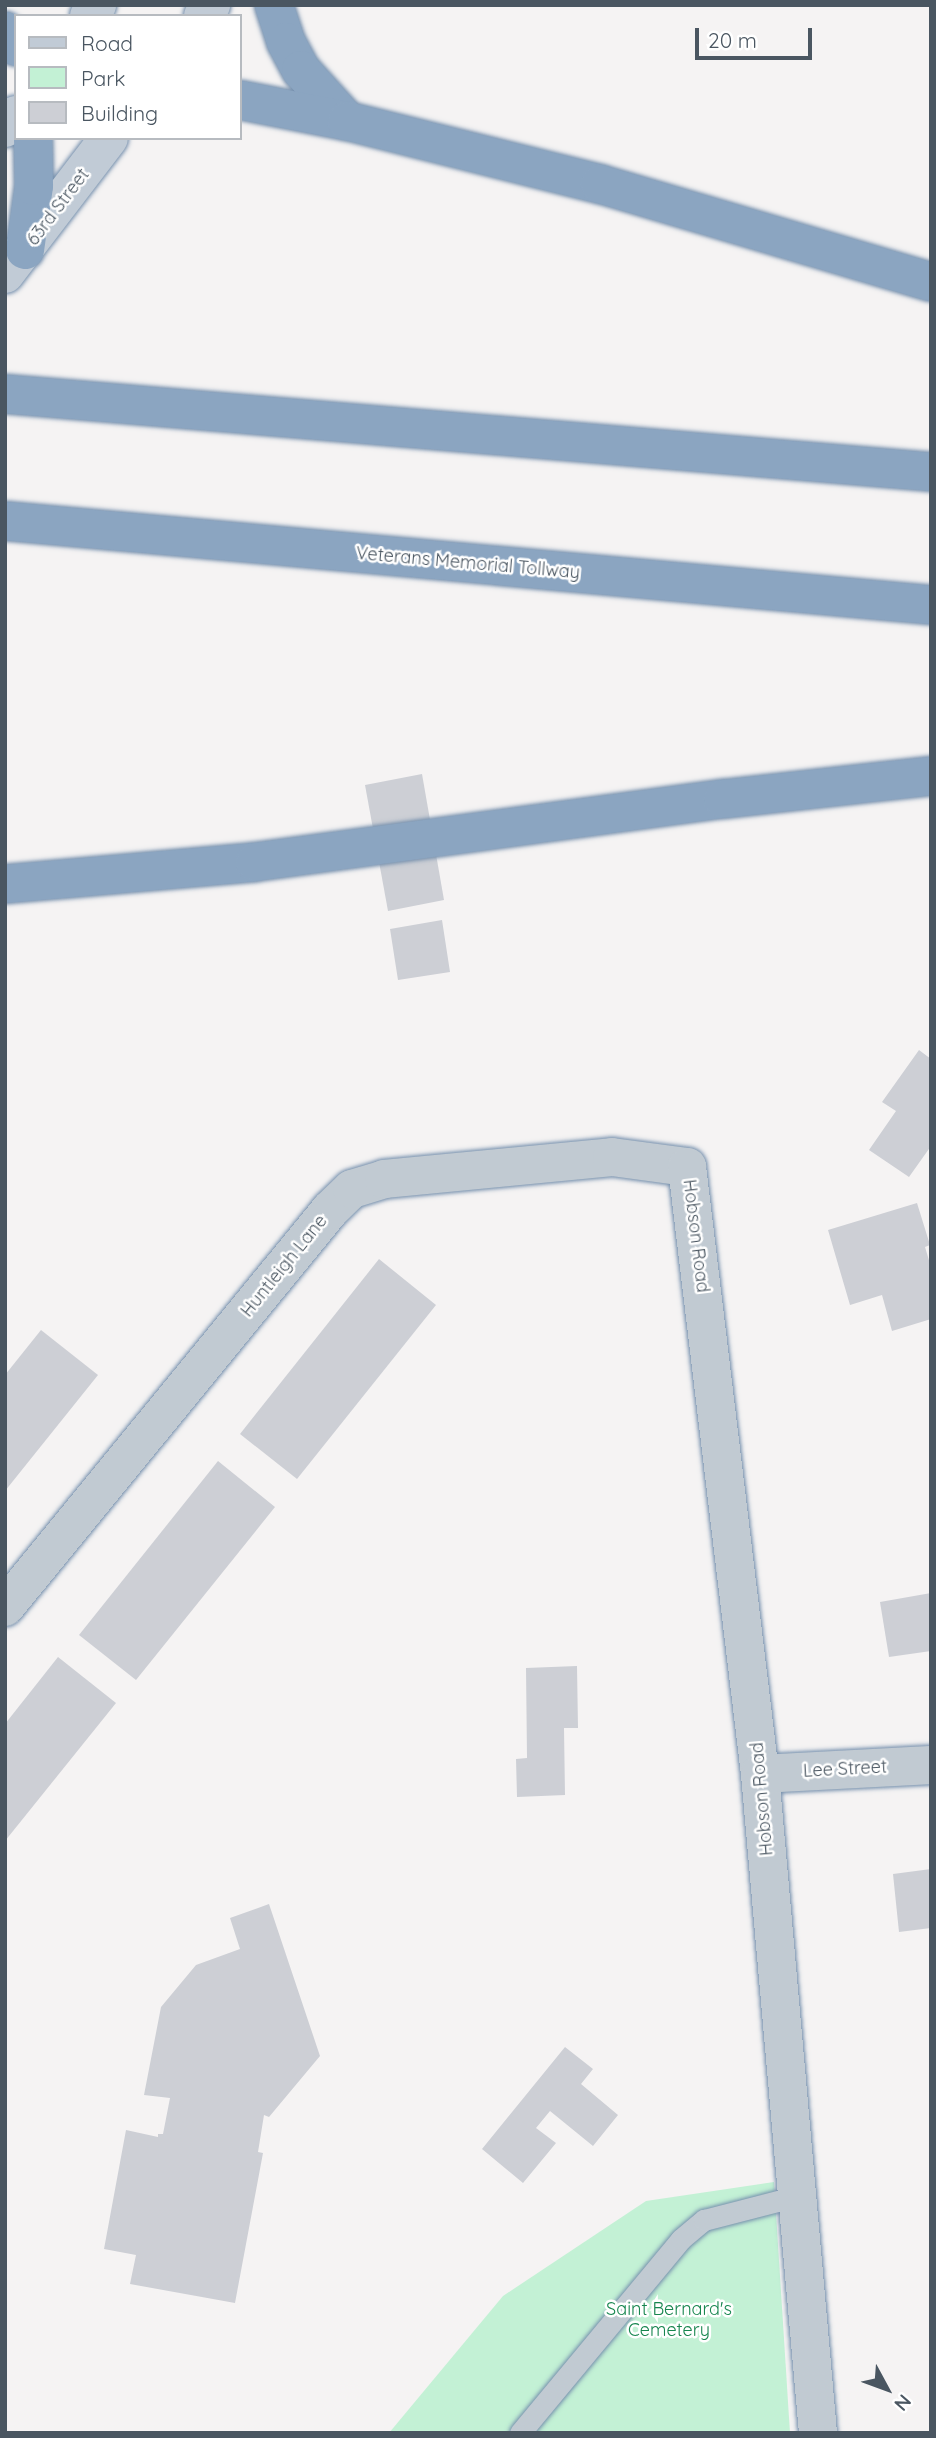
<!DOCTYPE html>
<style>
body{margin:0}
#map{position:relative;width:936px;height:2438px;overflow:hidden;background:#f5f3f3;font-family:Quicksand,sans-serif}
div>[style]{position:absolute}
.green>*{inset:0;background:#c3f1d5}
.building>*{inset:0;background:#cdcfd5}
.roads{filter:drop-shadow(0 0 2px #7690ad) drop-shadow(0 0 2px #7690ad)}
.lane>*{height:21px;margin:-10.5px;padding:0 10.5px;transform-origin:10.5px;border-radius:10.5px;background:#c1cad2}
.street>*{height:38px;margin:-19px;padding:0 19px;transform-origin:19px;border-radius:19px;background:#c1cad2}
.secondary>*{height:38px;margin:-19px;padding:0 19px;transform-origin:19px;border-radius:19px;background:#c1cbd6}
.highway>*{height:38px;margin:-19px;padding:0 19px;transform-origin:19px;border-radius:19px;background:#8ba5c1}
span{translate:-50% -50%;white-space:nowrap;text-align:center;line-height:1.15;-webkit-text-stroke:5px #fff;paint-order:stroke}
.street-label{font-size:18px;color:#4a5661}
.park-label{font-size:18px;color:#17864f}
.frame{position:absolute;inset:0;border:7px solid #4a5661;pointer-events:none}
.legend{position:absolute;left:14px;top:14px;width:228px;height:126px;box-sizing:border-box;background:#fff;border:2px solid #b7bbc0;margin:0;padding:9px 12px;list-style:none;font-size:21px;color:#4a5661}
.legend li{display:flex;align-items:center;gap:14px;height:35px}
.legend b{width:35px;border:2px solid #b7bbc0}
.north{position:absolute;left:852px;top:2354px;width:70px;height:70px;-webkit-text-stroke:5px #fff;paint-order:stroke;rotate:131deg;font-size:19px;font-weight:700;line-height:28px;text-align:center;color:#4a5661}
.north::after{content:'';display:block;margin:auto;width:24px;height:32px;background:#4a5661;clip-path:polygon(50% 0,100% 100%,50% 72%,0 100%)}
.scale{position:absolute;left:695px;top:28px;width:117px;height:32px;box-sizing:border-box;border:4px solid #4a5661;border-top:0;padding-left:9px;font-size:21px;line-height:24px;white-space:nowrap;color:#4a5661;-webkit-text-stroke:5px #fff;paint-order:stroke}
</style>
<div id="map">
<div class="green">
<i style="clip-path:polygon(774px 2182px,790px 2433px,389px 2433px,503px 2296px,646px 2201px)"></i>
</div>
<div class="building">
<i style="clip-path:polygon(422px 774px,444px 900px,388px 911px,365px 785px)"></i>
<i style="clip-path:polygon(442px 920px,450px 972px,398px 980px,390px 929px)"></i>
<i style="clip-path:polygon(919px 1050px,931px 1059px,931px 1146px,909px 1177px,869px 1150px,896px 1111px,882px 1102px)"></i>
<i style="clip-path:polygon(917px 1203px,930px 1245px,925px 1247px,931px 1267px,931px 1319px,892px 1331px,882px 1295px,850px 1305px,828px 1230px)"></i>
<i style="clip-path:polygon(379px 1259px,436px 1305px,297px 1479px,240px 1434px)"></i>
<i style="clip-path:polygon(41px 1330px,98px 1375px,5px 1491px,5px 1375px)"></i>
<i style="clip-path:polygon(218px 1461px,275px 1507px,136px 1680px,79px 1635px)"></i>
<i style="clip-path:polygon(931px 1593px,931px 1651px,889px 1657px,880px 1602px)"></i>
<i style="clip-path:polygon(58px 1657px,116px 1703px,5px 1841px,5px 1724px)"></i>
<i style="clip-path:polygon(577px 1666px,578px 1728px,564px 1728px,565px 1795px,517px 1797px,516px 1759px,527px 1758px,526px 1668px)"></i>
<i style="clip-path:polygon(931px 1869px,931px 1928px,899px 1932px,893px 1874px)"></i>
<i style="clip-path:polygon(269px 1904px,320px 2056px,269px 2117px,264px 2115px,258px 2152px,263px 2153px,235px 2303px,130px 2284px,136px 2255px,104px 2249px,126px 2130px,158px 2137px,158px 2134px,163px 2134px,170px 2098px,144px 2095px,161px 2007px,196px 1965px,240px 1949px,230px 1918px)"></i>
<i style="clip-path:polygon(565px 2047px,593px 2069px,581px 2084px,618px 2115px,593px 2146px,550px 2111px,536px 2128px,556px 2143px,523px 2183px,482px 2149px)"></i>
</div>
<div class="roads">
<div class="lane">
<i style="left:520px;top:2433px;width:252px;rotate:-50.3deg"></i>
<i style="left:681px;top:2239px;width:30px;rotate:-40deg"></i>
<i style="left:704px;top:2220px;width:96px;rotate:-14.5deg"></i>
</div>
<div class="street">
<i style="left:5px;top:1607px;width:513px;rotate:-50.69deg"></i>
<i style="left:330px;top:1210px;width:30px;rotate:-44deg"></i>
<i style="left:352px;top:1189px;width:34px;rotate:-17deg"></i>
<i style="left:384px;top:1179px;width:229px;rotate:-5.5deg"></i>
<i style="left:612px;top:1157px;width:76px;rotate:7.6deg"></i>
<i style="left:687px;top:1167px;width:611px;rotate:83.14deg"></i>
<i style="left:760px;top:1774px;width:662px;rotate:84.97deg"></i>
<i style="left:760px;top:1774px;width:171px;rotate:-3deg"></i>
</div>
<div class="secondary">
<i style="left:89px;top:16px;width:14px;rotate:-54deg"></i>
<i style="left:203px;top:16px;width:14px;rotate:-54deg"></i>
<i style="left:5px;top:128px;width:17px;rotate:-50deg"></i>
<i style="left:5px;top:274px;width:171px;rotate:-52.6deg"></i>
</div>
<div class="highway">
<i style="left:274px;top:5px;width:39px;rotate:72deg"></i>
<i style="left:286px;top:42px;width:32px;rotate:62deg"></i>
<i style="left:301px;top:70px;width:69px;rotate:48deg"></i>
<i style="left:5px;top:31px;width:19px;rotate:55deg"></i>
<i style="left:240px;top:100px;width:109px;rotate:11.1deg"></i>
<i style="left:347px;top:121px;width:261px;rotate:14deg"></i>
<i style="left:600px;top:184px;width:345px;rotate:16.5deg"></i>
<i style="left:25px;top:250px;width:65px;rotate:-82deg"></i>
<i style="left:34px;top:186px;width:48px;rotate:-91.2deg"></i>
<i style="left:5px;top:394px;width:929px;rotate:4.81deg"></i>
<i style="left:5px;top:521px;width:930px;rotate:5.18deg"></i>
<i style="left:5px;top:884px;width:251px;rotate:-5deg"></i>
<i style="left:255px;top:862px;width:472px;rotate:-7.7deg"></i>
<i style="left:723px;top:799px;width:209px;rotate:-6.3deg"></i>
</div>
</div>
<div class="street-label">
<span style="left:58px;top:207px;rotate:-53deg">63rd Street</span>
<span style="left:468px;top:563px;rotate:5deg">Veterans Memorial Tollway</span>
<span style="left:696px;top:1236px;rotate:83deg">Hobson Road</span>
<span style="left:284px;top:1266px;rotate:-51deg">Huntleigh Lane</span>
<span style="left:845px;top:1769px;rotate:-3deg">Lee Street</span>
<span style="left:762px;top:1799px;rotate:-95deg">Hobson Road</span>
</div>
<div class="park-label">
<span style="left:669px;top:2320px">Saint Bernard's<br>Cemetery</span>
</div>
<div class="frame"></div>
<ul class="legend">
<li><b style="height:9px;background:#c1cbd6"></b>Road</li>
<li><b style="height:19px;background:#c3f1d5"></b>Park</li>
<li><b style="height:19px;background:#cdcfd5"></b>Building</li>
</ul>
<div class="north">N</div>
<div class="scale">20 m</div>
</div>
